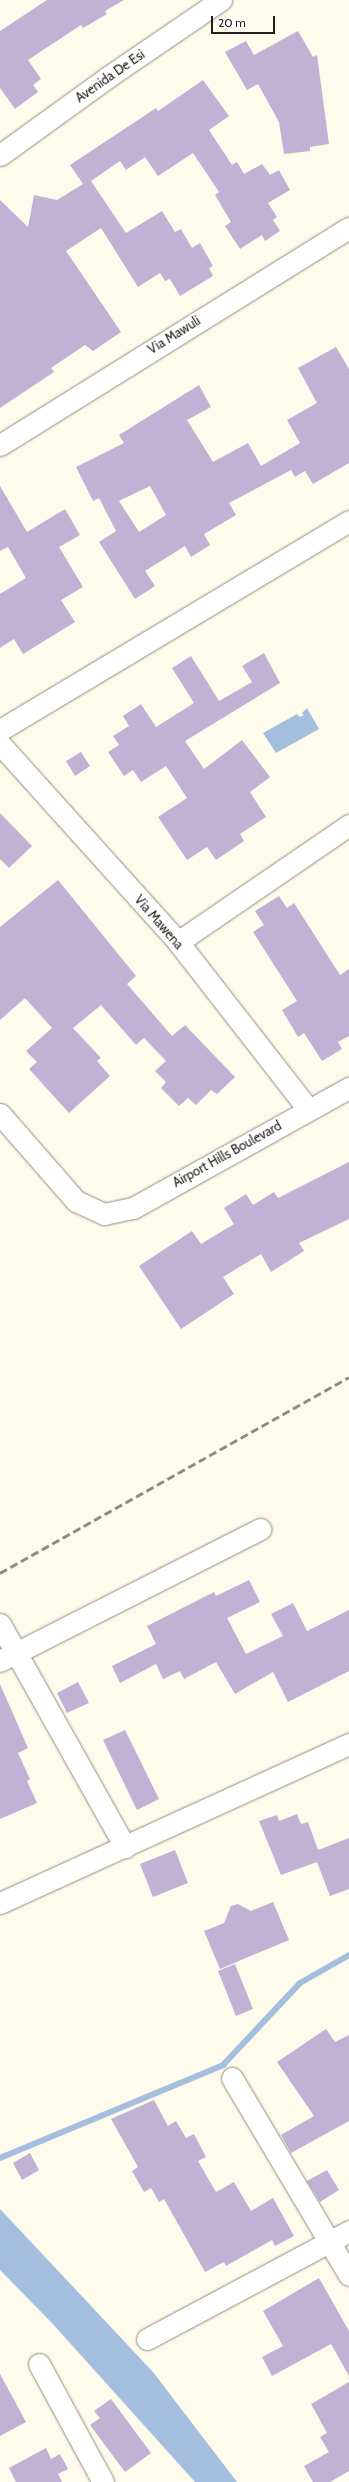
<!DOCTYPE html>
<style>
body{margin:0}
#map{position:relative;width:349px;height:2482px;overflow:hidden;background:#fefaec;font-family:Cabin,sans-serif}
div>[style]{position:absolute}
.water>*{inset:0;background:#a4bfdd}
.stream>*{height:6px;margin:-3px;padding:0 3px;transform-origin:3px;border-radius:3px;background:#a4bfdd}
.building>*{inset:0;background:#c0b2d5}
.roads{filter:drop-shadow(0 0 1px #918c7c) drop-shadow(0 0 1px #918c7c)}
.street>*{height:21px;margin:-10.5px;padding:0 10.5px;transform-origin:10.5px;border-radius:10.5px;background:#fff}
.rail>*{height:3px;margin-top:-1.5px;transform-origin:0;background:repeating-linear-gradient(90deg,#8d8a80 0 8px,transparent 0 12px)}
span{translate:-50% -50%;white-space:nowrap;text-align:center;line-height:1.15;-webkit-text-stroke:3.5px #fff;paint-order:stroke}
.street-label{font-size:13px;color:#211f19}
.scale{position:absolute;left:211px;top:16px;width:64px;height:18px;box-sizing:border-box;border:2px solid #211f19;border-top:0;padding-left:5px;font-size:12px;line-height:14px;white-space:nowrap;color:#211f19;-webkit-text-stroke:3px #fff;paint-order:stroke}
</style>
<div id="map">
<div class="water">
<i style="clip-path:polygon(307px 708px,319px 729px,276px 753px,263px 733px,297px 714px,300px 717px,304px 715px,302px 713px)"></i>
<i style="clip-path:polygon(0 2209px,153px 2372px,237px 2482px,195px 2482px,51px 2322px,0 2270px)"></i>
</div>
<div class="stream">
<i style="left:0;top:2158px;width:242px;rotate:-22.6deg"></i>
<i style="left:223px;top:2065px;width:112px;rotate:-46.8deg"></i>
<i style="left:300px;top:1983px;width:56px;rotate:-29.7deg"></i>
</div>
<div class="building">
<i style="clip-path:polygon(47px 0,124px 0,105px 11px,107px 14px,83px 28px,81px 25px,28px 60px,41px 79px,33px 85px,38px 92px,15px 109px,0 88px,0 31px)"></i>
<i style="clip-path:polygon(298px 31px,313px 57px,317px 55px,329px 144px,310px 147px,310px 151px,284px 154px,279px 122px,258px 84px,247px 90px,225px 52px,246px 41px,254px 55px)"></i>
<i style="clip-path:polygon(203px 80px,229px 116px,209px 130px,232px 165px,237px 162px,244px 174px,262px 164px,270px 175px,279px 170px,290px 190px,268px 203px,277px 217px,273px 220px,280px 231px,265px 241px,262px 235px,240px 249px,225px 226px,231px 222px,215px 195px,219px 192px,193px 153px,158px 176px,145px 157px,126px 170px,120px 161px,91px 181px,126px 233px,162px 211px,175px 232px,181px 229px,192px 248px,200px 243px,213px 266px,209px 268px,213px 276px,180px 296px,170px 279px,165px 281px,160px 273px,138px 287px,101px 228px,66px 251px,121px 332px,93px 351px,85px 345px,51px 368px,54px 372px,0 408px,0 200px,28px 227px,34px 195px,57px 200px,83px 184px,70px 165px,156px 108px,158px 111px)"></i>
<i style="clip-path:polygon(evenodd,336px 347px,349px 369px,349px 463px,313px 484px,305px 471px,295px 477px,291px 470px,229px 503px,236px 515px,204px 534px,210px 545px,191px 557px,185px 546px,145px 571px,155px 586px,135px 599px,99px 542px,116px 531px,99px 498px,93px 501px,76px 467px,124px 443px,119px 435px,199px 385px,211px 407px,187px 420px,213px 462px,248px 443px,261px 466px,300px 443px,287px 420px,317px 403px,298px 368px,336px 347px,150px 486px,166px 515px,139px 532px,119px 501px,150px 486px)"></i>
<i style="clip-path:polygon(0 486px,27px 532px,65px 509px,80px 535px,59px 547px,83px 587px,61px 600px,75px 622px,23px 654px,14px 639px,0 648px,0 594px,26px 578px,8px 547px,0 551px)"></i>
<i style="clip-path:polygon(264px 653px,280px 683px,185px 741px,204px 769px,242px 740px,270px 777px,250px 792px,266px 817px,240px 834px,244px 841px,216px 860px,207px 847px,187px 860px,158px 817px,187px 798px,166px 766px,141px 782px,133px 770px,124px 776px,108px 752px,119px 745px,113px 736px,129px 726px,123px 716px,141px 704px,156px 727px,194px 703px,172px 668px,191px 656px,219px 701px,252px 682px,242px 666px)"></i>
<i style="clip-path:polygon(81px 752px,90px 766px,75px 776px,66px 761px)"></i>
<i style="clip-path:polygon(0 813px,32px 846px,9px 868px,0 859px)"></i>
<i style="clip-path:polygon(58px 880px,136px 976px,127px 984px,172px 1036px,185px 1025px,235px 1077px,217px 1094px,211px 1090px,196px 1105px,188px 1098px,179px 1106px,161px 1088px,166px 1082px,155px 1071px,166px 1061px,144px 1038px,136px 1045px,101px 1005px,73px 1028px,101px 1058px,97px 1061px,110px 1076px,69px 1113px,29px 1069px,37px 1062px,26px 1051px,52px 1028px,25px 998px,0 1020px,0 927px)"></i>
<i style="clip-path:polygon(279px 896px,287px 908px,294px 903px,340px 975px,349px 969px,349px 1036px,338px 1042px,342px 1049px,322px 1061px,304px 1033px,298px 1037px,282px 1010px,297px 1001px,253px 932px,264px 925px,255px 911px)"></i>
<i style="clip-path:polygon(349px 1162px,349px 1219px,299px 1243px,304px 1251px,271px 1272px,261px 1254px,223px 1277px,234px 1294px,181px 1329px,139px 1266px,192px 1231px,201px 1244px,234px 1224px,224px 1208px,246px 1194px,253px 1205px,274px 1192px,278px 1198px)"></i>
<i style="clip-path:polygon(249px 1580px,260px 1602px,227px 1618px,246px 1654px,283px 1636px,271px 1614px,293px 1603px,307px 1631px,349px 1610px,349px 1671px,288px 1702px,273px 1672px,235px 1694px,216px 1662px,184px 1679px,180px 1671px,163px 1679px,156px 1664px,120px 1683px,112px 1666px,156px 1644px,147px 1626px,214px 1592px,216px 1596px)"></i>
<i style="clip-path:polygon(78px 1682px,89px 1703px,67px 1713px,57px 1693px)"></i>
<i style="clip-path:polygon(0 1684px,28px 1748px,18px 1753px,30px 1779px,27px 1781px,37px 1803px,0 1819px)"></i>
<i style="clip-path:polygon(125px 1730px,159px 1799px,137px 1810px,103px 1740px)"></i>
<i style="clip-path:polygon(297px 1814px,301px 1824px,308px 1822px,318px 1850px,349px 1838px,349px 1889px,330px 1896px,317px 1862px,281px 1875px,259px 1821px,277px 1815px,279px 1821px)"></i>
<i style="clip-path:polygon(175px 1850px,188px 1883px,153px 1897px,140px 1864px)"></i>
<i style="clip-path:polygon(273px 1902px,289px 1940px,220px 1969px,204px 1931px,224px 1923px,231px 1906px,238px 1904px,251px 1911px)"></i>
<i style="clip-path:polygon(235px 1964px,253px 2009px,236px 2016px,218px 1971px)"></i>
<i style="clip-path:polygon(326px 2029px,335px 2042px,349px 2035px,349px 2121px,291px 2153px,281px 2135px,314px 2116px,277px 2062px)"></i>
<i style="clip-path:polygon(154px 2100px,168px 2126px,176px 2121px,186px 2138px,194px 2134px,206px 2157px,198px 2161px,216px 2192px,234px 2182px,251px 2211px,273px 2198px,294px 2236px,275px 2246px,272px 2240px,226px 2266px,224px 2262px,205px 2272px,164px 2199px,159px 2202px,151px 2188px,144px 2192px,132px 2171px,138px 2167px,111px 2119px)"></i>
<i style="clip-path:polygon(30px 2153px,39px 2170px,22px 2180px,13px 2163px)"></i>
<i style="clip-path:polygon(327px 2170px,339px 2190px,320px 2202px,307px 2181px)"></i>
<i style="clip-path:polygon(319px 2278px,349px 2331px,349px 2376px,331px 2344px,272px 2376px,262px 2357px,283px 2346px,263px 2311px)"></i>
<i style="clip-path:polygon(0 2374px,26px 2422px,0 2436px)"></i>
<i style="clip-path:polygon(349px 2382px,349px 2471px,330px 2482px,313px 2482px,304px 2466px,329px 2452px,320px 2437px,327px 2433px,311px 2404px)"></i>
<i style="clip-path:polygon(111px 2399px,151px 2453px,125px 2472px,90px 2425px,100px 2418px,94px 2411px)"></i>
<i style="clip-path:polygon(46px 2448px,51px 2459px,60px 2454px,68px 2469px,58px 2474px,62px 2482px,16px 2482px,9px 2468px)"></i>
</div>
<div class="roads">
<div class="street">
<i style="left:0;top:155px;width:133px;rotate:-35.8deg"></i>
<i style="left:108px;top:77px;width:137px;rotate:-34.3deg"></i>
<i style="left:0;top:445px;width:411px;rotate:-31.9deg"></i>
<i style="left:0;top:730px;width:407px;rotate:-30.9deg"></i>
<i style="left:0;top:744px;width:266px;rotate:48deg"></i>
<i style="left:178px;top:942px;width:212px;rotate:52.1deg"></i>
<i style="left:178px;top:942px;width:207px;rotate:-34.4deg"></i>
<i style="left:0;top:1114px;width:116px;rotate:48.9deg"></i>
<i style="left:76px;top:1201px;width:31px;rotate:25deg"></i>
<i style="left:104px;top:1214px;width:30px;rotate:-12deg"></i>
<i style="left:133px;top:1208px;width:247px;rotate:-29.1deg"></i>
<i style="left:0;top:1624px;width:256px;rotate:60.7deg"></i>
<i style="left:0;top:1661px;width:292px;rotate:-26.9deg"></i>
<i style="left:0;top:1903px;width:384px;rotate:-24.5deg"></i>
<i style="left:232px;top:2078px;width:229px;rotate:59.3deg"></i>
<i style="left:147px;top:2339px;width:229px;rotate:-28.1deg"></i>
<i style="left:39px;top:2364px;width:134px;rotate:61.5deg"></i>
</div>
</div>
<div class="rail">
<i style="left:0;top:1573px;width:400px;rotate:-29.3deg"></i>
</div>
<div class="street-label">
<span style="left:110px;top:76px;rotate:-35deg">Avenida De Esi</span>
<span style="left:174px;top:335px;rotate:-32deg">Via Mawuli</span>
<span style="left:159px;top:922px;rotate:49deg">Via Mawena</span>
<span style="left:227px;top:1154px;rotate:-29deg">Airport Hills Boulevard</span>
</div>
<div class="scale">20 m</div>
</div>
